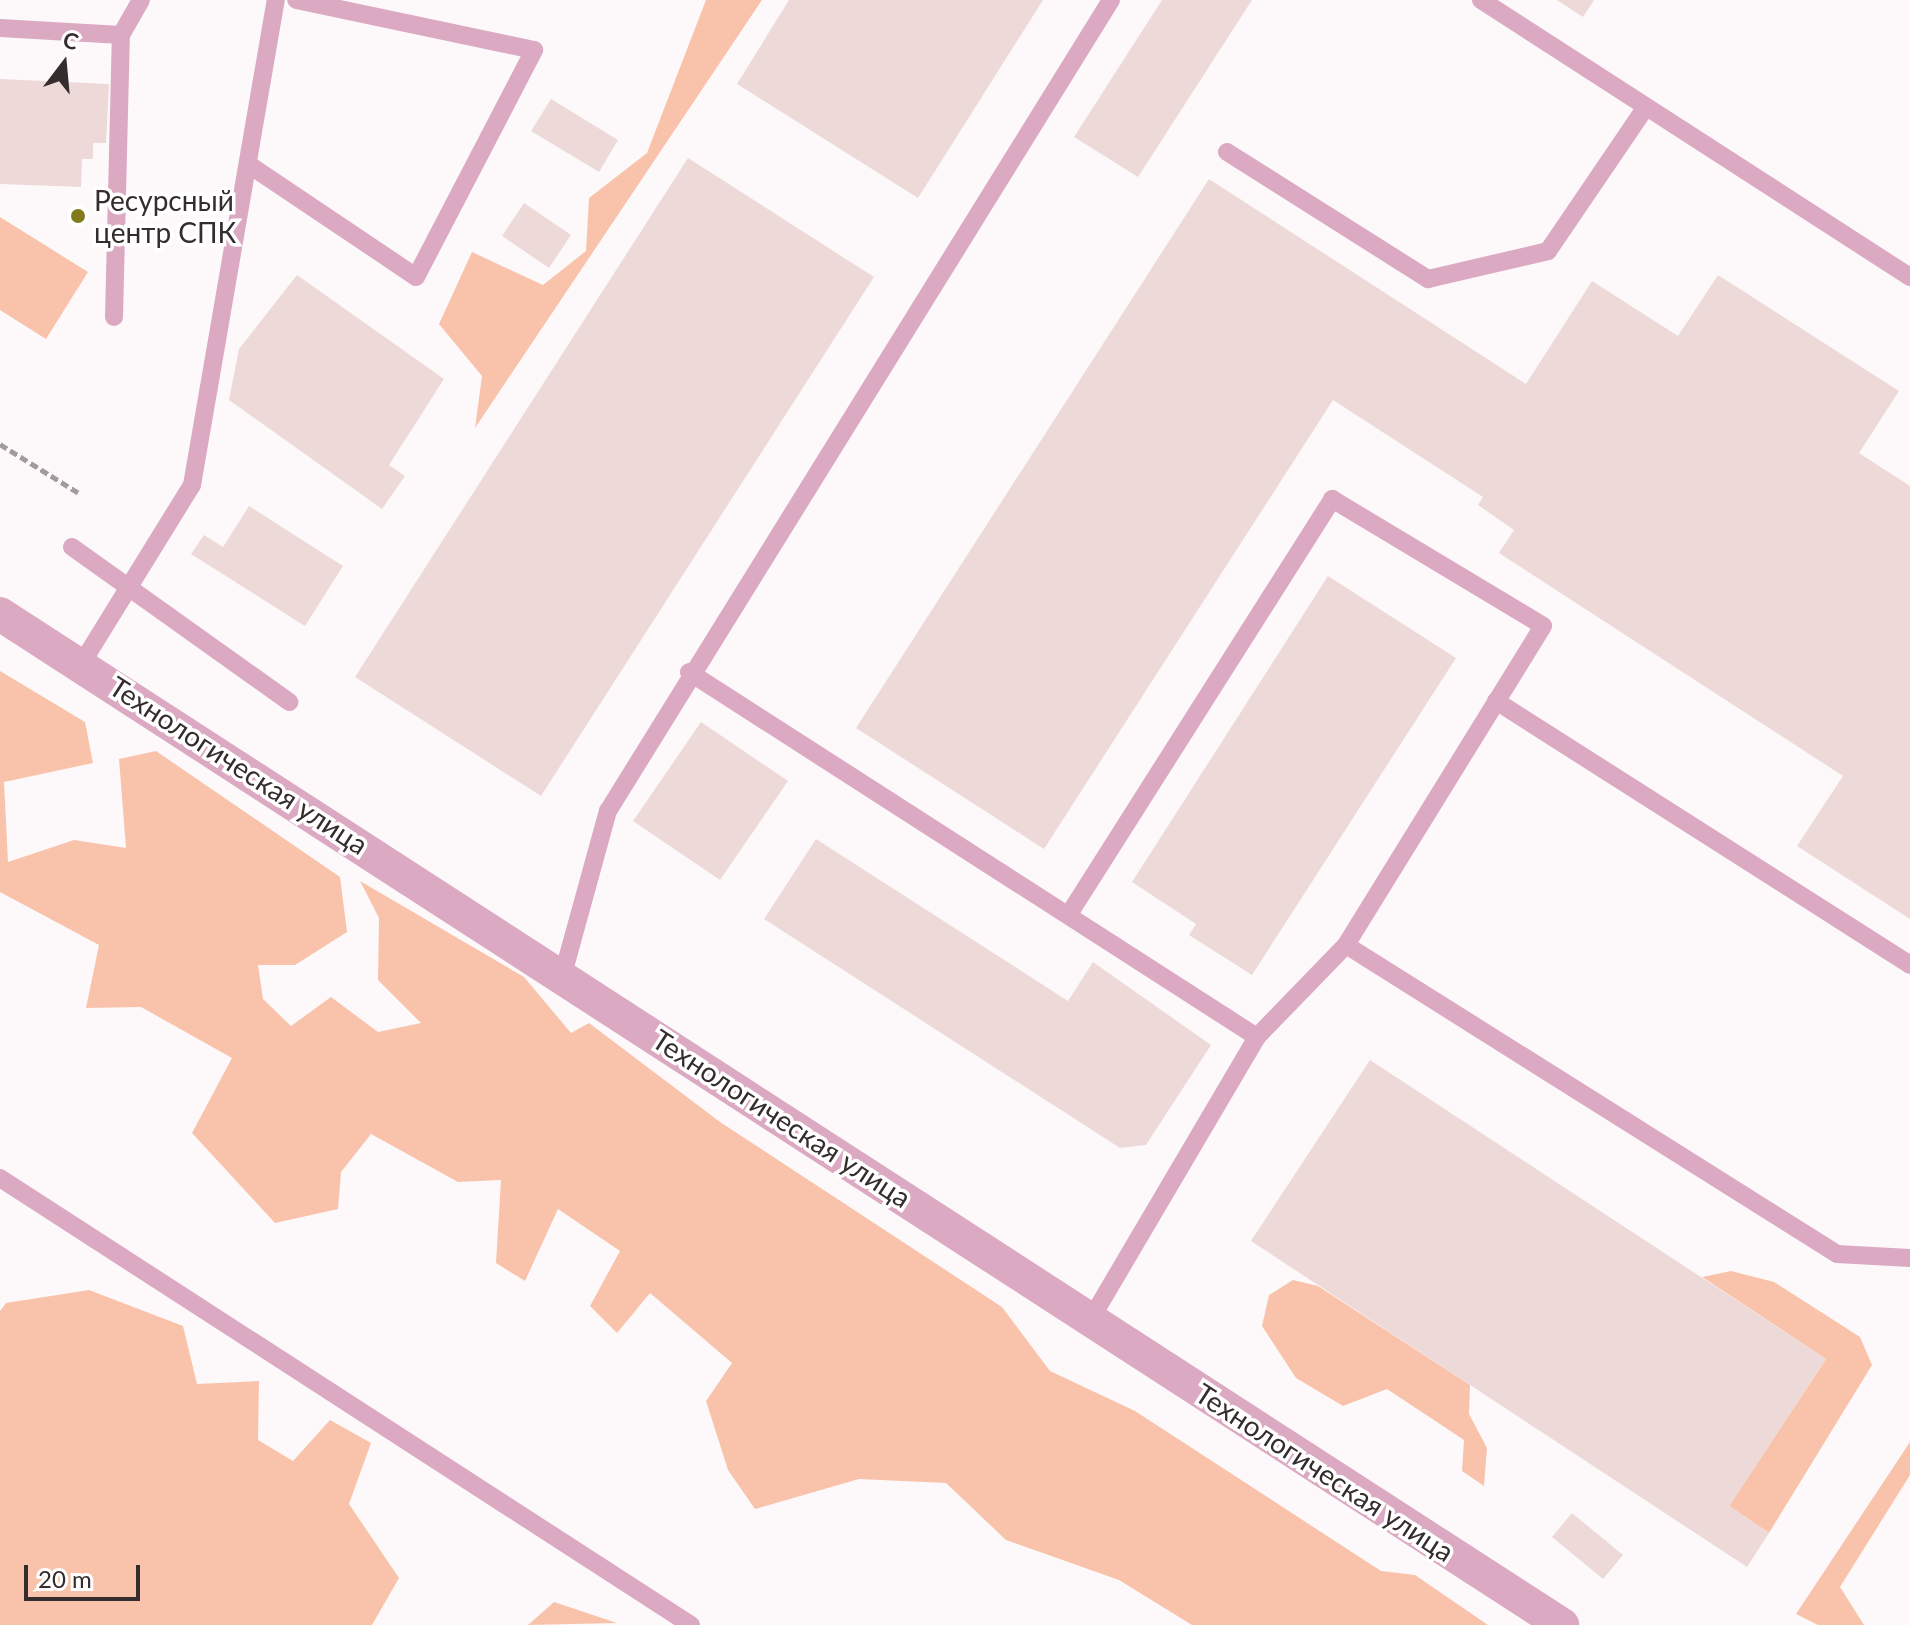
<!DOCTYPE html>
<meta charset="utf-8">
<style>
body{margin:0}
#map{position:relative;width:1910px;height:1625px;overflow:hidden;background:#fdf9fa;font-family:Lato,sans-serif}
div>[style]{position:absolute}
.green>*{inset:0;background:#f9c3ab}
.building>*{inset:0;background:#eddad8}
.path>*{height:5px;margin-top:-2.5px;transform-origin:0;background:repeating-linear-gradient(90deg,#a19b9c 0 8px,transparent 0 12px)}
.lane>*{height:18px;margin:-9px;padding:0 9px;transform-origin:9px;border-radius:9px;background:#dba9c2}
.street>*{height:34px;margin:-17px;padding:0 17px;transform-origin:17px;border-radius:17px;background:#dba9c2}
.dots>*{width:22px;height:22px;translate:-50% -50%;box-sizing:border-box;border:4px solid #fff;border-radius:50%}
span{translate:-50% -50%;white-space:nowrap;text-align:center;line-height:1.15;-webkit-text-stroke:7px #fff;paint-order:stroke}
.poi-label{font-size:28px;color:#342c2d}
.left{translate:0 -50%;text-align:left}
.street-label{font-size:28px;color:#342c2d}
.north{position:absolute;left:24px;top:24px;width:80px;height:80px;-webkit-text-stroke:6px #fff;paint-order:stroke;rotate:16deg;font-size:22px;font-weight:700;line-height:32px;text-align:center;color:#342c2d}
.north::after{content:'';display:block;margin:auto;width:28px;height:36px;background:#342c2d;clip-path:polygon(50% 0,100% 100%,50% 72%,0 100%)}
.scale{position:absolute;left:24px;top:1565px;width:116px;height:36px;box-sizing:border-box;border:4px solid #342c2d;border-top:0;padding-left:10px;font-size:24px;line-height:28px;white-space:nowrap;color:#342c2d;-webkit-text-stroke:6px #fff;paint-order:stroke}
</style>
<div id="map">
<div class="green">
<i style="clip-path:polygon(706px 0,762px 0,475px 428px,482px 376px,439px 324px,472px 252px,543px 285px,586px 251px,589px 198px,647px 153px)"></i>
<i style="clip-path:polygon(0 217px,88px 272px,46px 339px,0 310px)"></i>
<i style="clip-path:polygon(0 671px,85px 722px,93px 763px,4px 782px,8px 862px,74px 840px,126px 848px,119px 759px,156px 751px,340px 877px,347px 932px,295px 965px,258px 965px,263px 999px,291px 1026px,331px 997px,378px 1032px,421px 1023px,378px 980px,379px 918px,360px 881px,524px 977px,571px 1033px,589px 1023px,720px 1122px,1002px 1307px,1050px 1371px,1135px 1411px,1381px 1571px,1415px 1575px,1488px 1625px,1192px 1625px,1119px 1580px,1006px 1540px,946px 1483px,859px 1479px,755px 1509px,728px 1470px,706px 1401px,732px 1363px,650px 1293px,617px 1333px,590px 1306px,620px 1251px,558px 1209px,525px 1281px,496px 1263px,501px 1180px,458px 1182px,371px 1134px,341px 1172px,338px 1209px,275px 1223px,192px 1133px,232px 1058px,141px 1007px,86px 1008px,99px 945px,0 892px)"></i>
<i style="clip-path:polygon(1731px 1271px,1774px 1282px,1860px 1337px,1872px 1365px,1769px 1533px,1729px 1506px,1826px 1359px,1702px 1277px)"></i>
<i style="clip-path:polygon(1293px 1280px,1318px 1286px,1470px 1385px,1469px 1414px,1487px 1448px,1484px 1486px,1462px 1471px,1464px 1440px,1387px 1389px,1343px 1406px,1296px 1378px,1262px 1326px,1269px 1295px)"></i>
<i style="clip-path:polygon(89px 1290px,183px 1326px,197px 1384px,259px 1381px,258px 1440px,293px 1461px,330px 1420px,371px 1443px,349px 1504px,399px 1578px,372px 1625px,0 1625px,0 1311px,6px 1303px)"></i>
<i style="clip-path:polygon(1910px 1442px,1910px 1475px,1840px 1587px,1864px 1625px,1818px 1625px,1796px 1614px)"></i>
<i style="clip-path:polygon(554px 1602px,617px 1623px,528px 1625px)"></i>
</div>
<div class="building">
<i style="clip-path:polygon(789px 0,1043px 0,918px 198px,737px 84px)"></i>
<i style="clip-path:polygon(1162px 0,1252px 0,1138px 177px,1074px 137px)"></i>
<i style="clip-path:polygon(1557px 0,1594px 0,1583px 17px)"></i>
<i style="clip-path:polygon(0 79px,109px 84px,106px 143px,93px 143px,93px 159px,82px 159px,81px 187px,0 184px)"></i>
<i style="clip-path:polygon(551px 99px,618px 140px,599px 172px,531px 131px)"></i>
<i style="clip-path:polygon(688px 158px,874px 277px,541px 796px,355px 677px)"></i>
<i style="clip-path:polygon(1209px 179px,1526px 384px,1592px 281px,1678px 336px,1718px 275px,1899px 391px,1859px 453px,1910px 486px,1910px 919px,1797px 846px,1843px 776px,1499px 553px,1514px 530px,1478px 505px,1483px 497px,1333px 400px,1044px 849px,856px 728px)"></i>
<i style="clip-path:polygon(524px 203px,571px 235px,549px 268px,502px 236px)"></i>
<i style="clip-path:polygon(297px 275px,444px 379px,389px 465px,405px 476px,382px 509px,229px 400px,239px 349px)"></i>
<i style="clip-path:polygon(249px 506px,343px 566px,305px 626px,191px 554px,204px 535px,223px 547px)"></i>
<i style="clip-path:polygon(1328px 576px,1456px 658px,1252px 975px,1189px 935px,1196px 924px,1132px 882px)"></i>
<i style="clip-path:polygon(701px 722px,788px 781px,720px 880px,633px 821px)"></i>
<i style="clip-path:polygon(816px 839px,1068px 1001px,1093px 962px,1211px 1045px,1146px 1145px,1120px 1148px,764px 919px)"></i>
<i style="clip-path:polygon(1370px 1060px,1826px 1359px,1729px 1506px,1769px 1533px,1747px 1567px,1251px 1241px)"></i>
<i style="clip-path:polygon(1572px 1513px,1623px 1555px,1603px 1579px,1552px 1537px)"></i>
</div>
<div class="path">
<i style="left:0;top:444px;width:93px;rotate:31.8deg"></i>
</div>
<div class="lane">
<i style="left:1481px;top:0;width:511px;rotate:32.85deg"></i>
<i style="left:0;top:28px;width:121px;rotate:3.3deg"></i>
<i style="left:121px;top:35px;width:40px;rotate:-60.3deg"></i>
<i style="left:1227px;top:152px;width:238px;rotate:32.3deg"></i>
<i style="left:1428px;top:279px;width:123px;rotate:-13.1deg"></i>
<i style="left:1548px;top:251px;width:174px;rotate:-55.8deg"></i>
<i style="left:248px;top:164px;width:202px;rotate:33.9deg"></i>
<i style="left:416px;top:277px;width:256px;rotate:-62.5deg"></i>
<i style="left:534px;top:50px;width:243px;rotate:-168.1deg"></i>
<i style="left:114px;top:317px;width:282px;rotate:-88.6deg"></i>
<i style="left:72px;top:547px;width:267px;rotate:35.5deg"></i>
<i style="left:82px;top:663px;width:209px;rotate:-58.3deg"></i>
<i style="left:192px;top:485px;width:492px;rotate:-80.2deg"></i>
<i style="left:689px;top:672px;width:675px;rotate:32.73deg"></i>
<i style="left:1496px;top:701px;width:491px;rotate:32.5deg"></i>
<i style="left:1071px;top:911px;width:488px;rotate:-57.6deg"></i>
<i style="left:1332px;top:499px;width:246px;rotate:31deg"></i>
<i style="left:1543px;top:626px;width:375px;rotate:121.7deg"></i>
<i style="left:1346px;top:945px;width:128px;rotate:134.1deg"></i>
<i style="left:1257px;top:1037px;width:327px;rotate:120.5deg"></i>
<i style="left:1346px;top:945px;width:580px;rotate:32.18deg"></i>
<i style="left:1837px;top:1254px;width:73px;rotate:3.1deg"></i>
<i style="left:563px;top:974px;width:169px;rotate:-74.6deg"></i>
<i style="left:608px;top:811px;width:954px;rotate:-58.19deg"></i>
<i style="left:0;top:1178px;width:823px;rotate:32.9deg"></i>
</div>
<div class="street">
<i style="left:0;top:614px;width:1861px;rotate:32.91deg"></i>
</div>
<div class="dots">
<i style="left:78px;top:216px;background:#83791f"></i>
</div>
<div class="poi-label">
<span class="left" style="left:94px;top:216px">Ресурсный<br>центр СПК</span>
</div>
<div class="street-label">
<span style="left:239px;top:765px;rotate:33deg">Технологическая улица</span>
<span style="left:782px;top:1118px;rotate:33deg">Технологическая улица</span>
<span style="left:1325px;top:1472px;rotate:33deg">Технологическая улица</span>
</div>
<div class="north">С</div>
<div class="scale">20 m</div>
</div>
